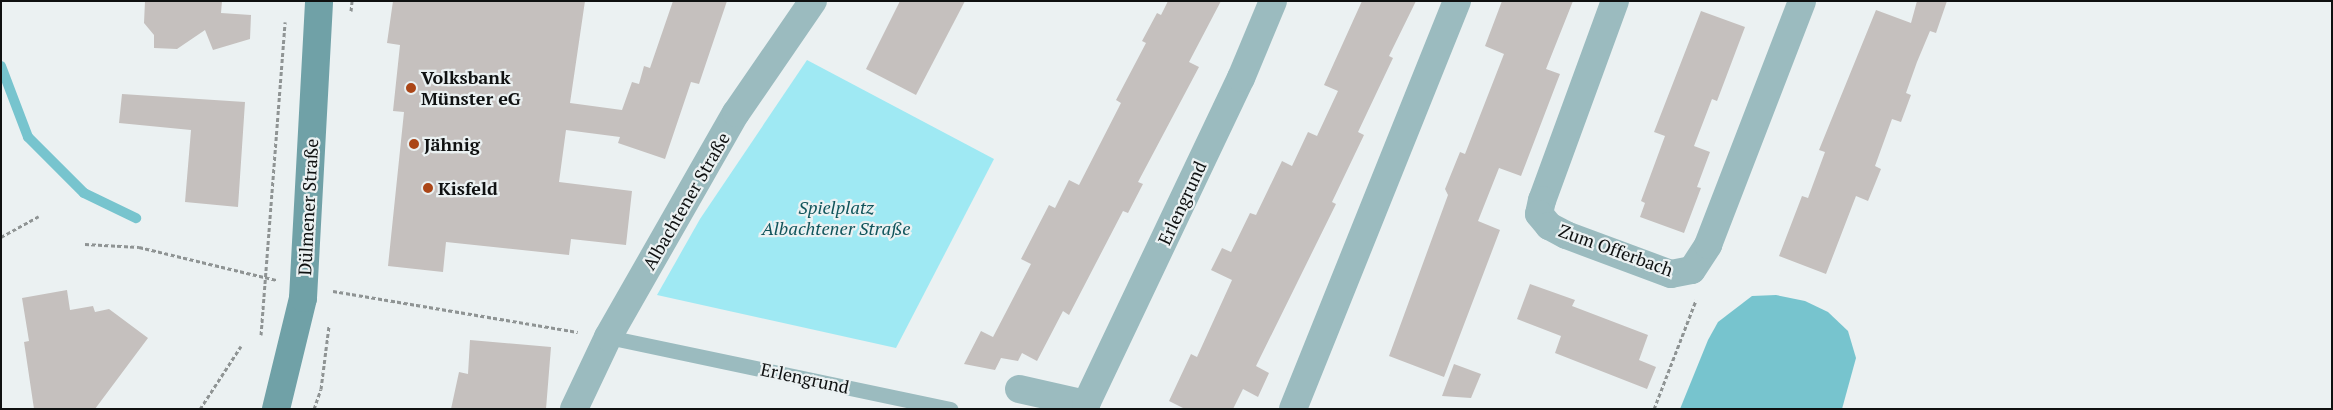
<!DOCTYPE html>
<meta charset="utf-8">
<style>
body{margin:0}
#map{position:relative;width:2333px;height:410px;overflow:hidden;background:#ebf1f2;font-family:"PT Serif",serif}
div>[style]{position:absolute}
.green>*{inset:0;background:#9fe9f3}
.water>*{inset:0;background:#77c4ce}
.stream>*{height:10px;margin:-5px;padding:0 5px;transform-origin:5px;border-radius:5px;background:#77c4ce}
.building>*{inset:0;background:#c5c0be}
.path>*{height:3px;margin-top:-1.5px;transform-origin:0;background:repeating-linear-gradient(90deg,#8f9494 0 4px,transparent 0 6.5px)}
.service>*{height:15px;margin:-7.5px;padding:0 7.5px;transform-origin:7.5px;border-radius:7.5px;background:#9bbbbf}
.minor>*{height:28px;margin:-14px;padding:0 14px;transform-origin:14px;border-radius:14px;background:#9bbbbf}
.secondary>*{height:28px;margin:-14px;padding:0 14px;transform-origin:14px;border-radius:14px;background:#70a1a7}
.dots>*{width:14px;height:14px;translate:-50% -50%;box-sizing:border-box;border:2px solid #ebf1f2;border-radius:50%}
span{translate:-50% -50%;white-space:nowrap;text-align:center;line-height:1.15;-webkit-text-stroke:4.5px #ebf1f2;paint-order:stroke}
.poi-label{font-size:18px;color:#0f1111;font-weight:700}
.left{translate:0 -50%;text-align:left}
.street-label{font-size:18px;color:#0f1111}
.park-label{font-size:18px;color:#10545b;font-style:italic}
.frame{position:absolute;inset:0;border:2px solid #0f1111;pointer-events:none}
</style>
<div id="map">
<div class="green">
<i style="clip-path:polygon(807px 60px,994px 159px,896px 348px,657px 295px,700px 219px)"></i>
</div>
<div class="water">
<i style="clip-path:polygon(1776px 295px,1805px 301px,1828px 312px,1848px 331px,1856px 358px,1842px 409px,1680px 409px,1708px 340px,1718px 322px,1752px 296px)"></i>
</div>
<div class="stream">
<i style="left:1px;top:66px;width:76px;rotate:69.2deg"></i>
<i style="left:28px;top:137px;width:79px;rotate:45deg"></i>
<i style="left:84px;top:193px;width:58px;rotate:25.7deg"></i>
</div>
<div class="building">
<i style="clip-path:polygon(145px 1px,222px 1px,221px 13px,251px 15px,250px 39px,213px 50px,205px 30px,177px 49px,154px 48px,154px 35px,144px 23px)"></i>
<i style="clip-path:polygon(393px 1px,585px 1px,570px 103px,622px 110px,632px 82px,639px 84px,644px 66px,650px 68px,673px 1px,727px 1px,699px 84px,691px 82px,665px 159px,618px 143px,620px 137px,566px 130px,559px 182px,632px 191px,626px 245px,571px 239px,569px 255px,446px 242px,443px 272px,388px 266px,404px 112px,393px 111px,400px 45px,387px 43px)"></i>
<i style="clip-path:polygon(900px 1px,965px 1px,916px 95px,866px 69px)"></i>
<i style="clip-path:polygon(1168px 1px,1221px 1px,1189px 62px,1199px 67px,1138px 182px,1143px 184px,1128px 213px,1123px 211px,1069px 315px,1063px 311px,1037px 361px,1022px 353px,1018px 361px,1001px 358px,995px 370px,964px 364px,981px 331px,993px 337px,1031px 264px,1021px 259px,1049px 205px,1055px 208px,1069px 180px,1079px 185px,1121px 103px,1116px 100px,1146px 43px,1142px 41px,1157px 13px,1161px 15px)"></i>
<i style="clip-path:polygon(1362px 1px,1416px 1px,1389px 56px,1393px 58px,1358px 132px,1364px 135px,1332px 202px,1336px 204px,1256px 366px,1269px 373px,1258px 397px,1243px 389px,1233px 409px,1185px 409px,1169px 401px,1191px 354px,1197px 357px,1232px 280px,1211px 270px,1222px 248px,1231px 252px,1250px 213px,1256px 215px,1282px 161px,1292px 166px,1308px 132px,1317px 136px,1338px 91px,1324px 85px)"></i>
<i style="clip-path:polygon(1502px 1px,1573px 1px,1546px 69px,1560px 74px,1521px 176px,1499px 168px,1478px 221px,1500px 230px,1444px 377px,1389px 356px,1448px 195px,1445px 189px,1460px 152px,1465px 154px,1504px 54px,1485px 46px)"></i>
<i style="clip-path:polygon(1917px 1px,1947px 1px,1936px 33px,1930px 31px,1917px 62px,1906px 93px,1911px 95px,1901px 122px,1892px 119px,1875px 166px,1881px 169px,1868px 201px,1856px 196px,1826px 274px,1779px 256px,1802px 196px,1808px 198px,1825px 152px,1819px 150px,1876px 10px,1911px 23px)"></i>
<i style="clip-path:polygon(1701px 11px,1745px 27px,1717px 101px,1712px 99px,1694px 146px,1710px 152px,1697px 187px,1701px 188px,1684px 233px,1640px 217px,1645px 203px,1641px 201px,1665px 136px,1654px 132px)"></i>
<i style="clip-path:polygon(122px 94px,245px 102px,238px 207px,185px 202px,191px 130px,119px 123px)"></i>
<i style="clip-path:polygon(1530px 284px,1575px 300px,1572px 306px,1648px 335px,1639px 360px,1656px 367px,1647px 389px,1555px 353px,1561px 336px,1517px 319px)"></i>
<i style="clip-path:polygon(67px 290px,70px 310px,93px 306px,95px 312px,109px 309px,148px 338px,95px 409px,34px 409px,24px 342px,29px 341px,22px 298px)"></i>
<i style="clip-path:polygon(470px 340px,551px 347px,546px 409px,451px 409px,459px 372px,468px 374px)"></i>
<i style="clip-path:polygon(1454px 364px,1481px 374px,1471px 398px,1442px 396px)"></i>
</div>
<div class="path">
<i style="left:351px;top:11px;width:10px;rotate:-84deg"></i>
<i style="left:1px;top:237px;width:43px;rotate:-28.9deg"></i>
<i style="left:85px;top:244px;width:54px;rotate:3.2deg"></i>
<i style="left:139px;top:247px;width:141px;rotate:13.5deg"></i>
<i style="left:333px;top:291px;width:248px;rotate:9.5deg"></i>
<i style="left:261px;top:335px;width:314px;rotate:-85.6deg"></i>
<i style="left:200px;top:409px;width:75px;rotate:-56.9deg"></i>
<i style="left:314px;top:409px;width:21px;rotate:-71deg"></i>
<i style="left:321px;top:389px;width:64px;rotate:-82.8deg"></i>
<i style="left:1654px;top:409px;width:117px;rotate:-68.9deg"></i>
</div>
<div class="service">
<i style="left:608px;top:337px;width:350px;rotate:11.9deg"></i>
</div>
<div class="minor">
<i style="left:1615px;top:1px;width:212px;rotate:110.1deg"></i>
<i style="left:1542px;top:200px;width:14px;rotate:102deg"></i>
<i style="left:1539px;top:214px;width:16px;rotate:50deg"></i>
<i style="left:1549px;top:226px;width:19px;rotate:28deg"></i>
<i style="left:1566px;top:235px;width:112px;rotate:20.4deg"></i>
<i style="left:1671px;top:274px;width:21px;rotate:-11deg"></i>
<i style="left:1692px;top:270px;width:30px;rotate:-57deg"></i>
<i style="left:1708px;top:245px;width:261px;rotate:-68.9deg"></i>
<i style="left:1019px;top:389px;width:69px;rotate:12.6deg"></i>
<i style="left:1086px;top:404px;width:361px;rotate:-64.6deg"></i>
<i style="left:1241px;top:78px;width:83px;rotate:-67.4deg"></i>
<i style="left:574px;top:409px;width:80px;rotate:-64.7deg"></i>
<i style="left:608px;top:337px;width:258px;rotate:-60.3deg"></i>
<i style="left:736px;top:113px;width:136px;rotate:-55.5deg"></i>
<i style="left:1293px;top:409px;width:440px;rotate:-68.1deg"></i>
</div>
<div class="secondary">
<i style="left:276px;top:409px;width:114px;rotate:-76.3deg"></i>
<i style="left:303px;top:298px;width:297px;rotate:-86.9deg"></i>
</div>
<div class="dots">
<i style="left:411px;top:88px;background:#ab4617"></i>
<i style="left:414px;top:144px;background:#ab4617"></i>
<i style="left:428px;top:188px;background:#ab4617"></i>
</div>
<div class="poi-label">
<span class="left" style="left:421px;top:88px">Volksbank<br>Münster eG</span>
<span class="left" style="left:424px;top:144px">Jähnig</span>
<span class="left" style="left:438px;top:188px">Kisfeld</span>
</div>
<div class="street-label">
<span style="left:686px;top:201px;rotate:-60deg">Albachtener Straße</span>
<span style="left:1182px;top:203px;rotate:-65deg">Erlengrund</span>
<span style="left:308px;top:207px;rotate:-87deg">Dülmener Straße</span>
<span style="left:1616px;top:250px;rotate:20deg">Zum Offerbach</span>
<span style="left:805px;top:378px;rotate:12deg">Erlengrund</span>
</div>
<div class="park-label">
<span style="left:836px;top:218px">Spielplatz<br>Albachtener Straße</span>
</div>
<div class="frame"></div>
</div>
